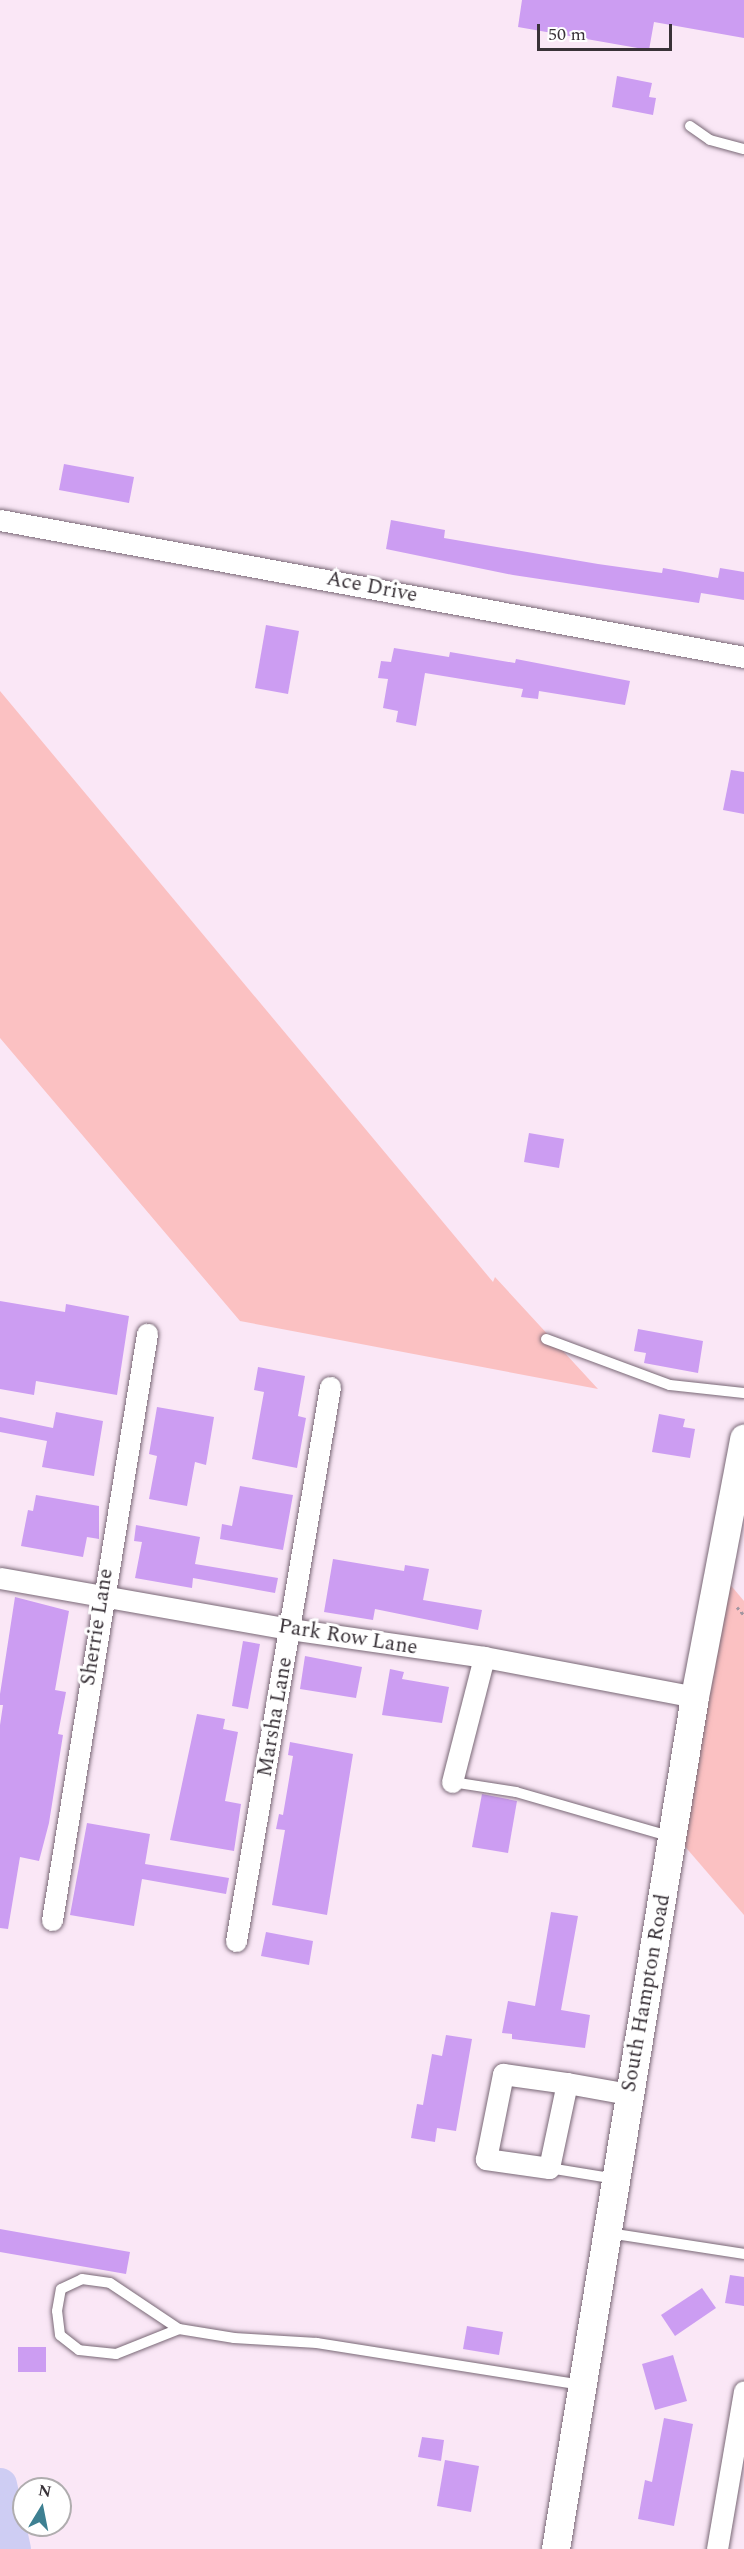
<!DOCTYPE html>
<style>
body{margin:0}
#map{position:relative;width:744px;height:2549px;overflow:hidden;background:#fae7f6;font-family:Spectral,serif}
div>[style]{position:absolute}
.green>*{inset:0;background:#fbc1c2}
.river>*{height:33px;margin:-16.5px;padding:0 16.5px;transform-origin:16.5px;border-radius:16.5px;background:#cecdf3}
.building>*{inset:0;background:#cc9df2}
.path>*{height:3px;margin-top:-1.5px;transform-origin:0;background:repeating-linear-gradient(90deg,#a295a0 0 3px,transparent 0 6px)}
.roads{filter:drop-shadow(0 0 2px #796876) drop-shadow(0 0 2px #796876)}
.service>*{height:10px;margin:-5px;padding:0 5px;transform-origin:5px;border-radius:5px;background:#fff}
.minor>*{height:21px;margin:-10.5px;padding:0 10.5px;transform-origin:10.5px;border-radius:10.5px;background:#fff}
.secondary>*{height:28px;margin:-14px;padding:0 14px;transform-origin:14px;border-radius:14px;background:#fff}
span{translate:-50% -50%;white-space:nowrap;text-align:center;line-height:1.15;-webkit-text-stroke:6px #fff;paint-order:stroke}
.street-label{font-size:21px;color:#393238}
.north{position:absolute;left:12px;top:2477px;width:60px;height:60px;box-sizing:border-box;background:#fff;border:2px solid #b0adaf;border-radius:50%;rotate:10deg;font-size:16px;font-weight:700;line-height:24px;text-align:center;color:#393238}
.north::after{content:'';display:block;margin:auto;width:21px;height:27px;background:#3e8092;clip-path:polygon(50% 0,100% 100%,50% 72%,0 100%)}
.scale{position:absolute;left:537px;top:24px;width:135px;height:27px;box-sizing:border-box;border:3px solid #393238;border-top:0;padding-left:8px;font-size:18px;line-height:21px;white-space:nowrap;color:#393238;-webkit-text-stroke:4px #fff;paint-order:stroke}
</style>
<div id="map">
<div class="green">
<i style="clip-path:polygon(0 691px,493px 1282px,495px 1277px,598px 1389px,240px 1321px,0 1038px)"></i>
<i style="clip-path:polygon(728px 1582px,744px 1601px,744px 1915px,682px 1843px)"></i>
</div>
<div class="river">
<i style="left:0;top:2484px;width:66px;rotate:77.8deg"></i>
</div>
<div class="building">
<i style="clip-path:polygon(522px 0,744px 0,744px 38px,654px 22px,649px 50px,518px 27px)"></i>
<i style="clip-path:polygon(617px 76px,652px 83px,649px 97px,656px 98px,653px 115px,612px 107px)"></i>
<i style="clip-path:polygon(64px 464px,134px 477px,129px 503px,59px 490px)"></i>
<i style="clip-path:polygon(391px 520px,445px 530px,444px 538px,598px 564px,662px 573px,663px 568px,718px 578px,720px 568px,744px 572px,744px 600px,701px 593px,699px 603px,513px 575px,386px 549px)"></i>
<i style="clip-path:polygon(266px 625px,299px 631px,288px 694px,255px 688px)"></i>
<i style="clip-path:polygon(394px 648px,449px 657px,450px 652px,515px 663px,516px 659px,630px 681px,625px 705px,539px 691px,538px 699px,521px 697px,523px 689px,425px 673px,416px 726px,396px 722px,398px 711px,383px 708px,388px 679px,378px 678px,381px 661px,391px 662px)"></i>
<i style="clip-path:polygon(731px 770px,744px 772px,744px 814px,723px 810px)"></i>
<i style="clip-path:polygon(529px 1133px,564px 1139px,559px 1168px,524px 1162px)"></i>
<i style="clip-path:polygon(0 1301px,65px 1312px,66px 1304px,129px 1316px,117px 1395px,36px 1381px,34px 1395px,0 1389px)"></i>
<i style="clip-path:polygon(638px 1329px,703px 1341px,698px 1373px,644px 1363px,646px 1353px,634px 1351px)"></i>
<i style="clip-path:polygon(258px 1367px,305px 1376px,298px 1416px,306px 1418px,297px 1468px,252px 1459px,264px 1392px,254px 1390px)"></i>
<i style="clip-path:polygon(157px 1407px,214px 1417px,206px 1465px,195px 1462px,187px 1506px,149px 1499px,157px 1456px,149px 1454px)"></i>
<i style="clip-path:polygon(56px 1412px,103px 1421px,94px 1476px,42px 1467px,47px 1441px,0 1432px,0 1417px,53px 1428px)"></i>
<i style="clip-path:polygon(659px 1414px,685px 1419px,683px 1427px,695px 1429px,690px 1458px,652px 1452px)"></i>
<i style="clip-path:polygon(240px 1486px,293px 1495px,283px 1550px,220px 1539px,222px 1524px,232px 1526px)"></i>
<i style="clip-path:polygon(36px 1495px,99px 1506px,99px 1539px,87px 1537px,83px 1557px,21px 1546px,28px 1510px,33px 1511px)"></i>
<i style="clip-path:polygon(136px 1525px,200px 1537px,195px 1564px,278px 1578px,275px 1593px,193px 1578px,192px 1588px,135px 1578px,142px 1542px,134px 1541px)"></i>
<i style="clip-path:polygon(333px 1559px,404px 1571px,405px 1565px,429px 1569px,423px 1600px,482px 1610px,478px 1630px,375px 1609px,373px 1620px,324px 1612px)"></i>
<i style="clip-path:polygon(15px 1597px,69px 1611px,55px 1690px,66px 1692px,58px 1734px,63px 1735px,49px 1823px,39px 1861px,20px 1857px,8px 1929px,0 1928px,0 1725px,3px 1705px,0 1705px,0 1694px)"></i>
<i style="clip-path:polygon(243px 1641px,260px 1644px,248px 1709px,232px 1706px)"></i>
<i style="clip-path:polygon(305px 1656px,362px 1667px,356px 1698px,300px 1689px)"></i>
<i style="clip-path:polygon(390px 1669px,404px 1672px,402px 1679px,449px 1687px,442px 1723px,382px 1715px)"></i>
<i style="clip-path:polygon(197px 1714px,225px 1719px,223px 1729px,238px 1732px,225px 1801px,241px 1804px,234px 1851px,170px 1840px)"></i>
<i style="clip-path:polygon(290px 1742px,353px 1754px,327px 1915px,272px 1905px,285px 1830px,276px 1829px,279px 1814px,283px 1815px,293px 1756px,288px 1755px)"></i>
<i style="clip-path:polygon(482px 1794px,517px 1801px,508px 1853px,472px 1847px)"></i>
<i style="clip-path:polygon(87px 1823px,150px 1834px,145px 1864px,229px 1878px,226px 1894px,142px 1879px,134px 1926px,70px 1915px)"></i>
<i style="clip-path:polygon(551px 1912px,578px 1916px,561px 2010px,590px 2015px,585px 2048px,512px 2039px,512px 2034px,502px 2033px,508px 2001px,535px 2006px)"></i>
<i style="clip-path:polygon(266px 1932px,313px 1941px,309px 1965px,261px 1956px)"></i>
<i style="clip-path:polygon(446px 2035px,472px 2039px,456px 2131px,437px 2128px,435px 2142px,411px 2138px,417px 2104px,423px 2105px,432px 2054px,442px 2056px)"></i>
<i style="clip-path:polygon(0 2229px,130px 2252px,126px 2274px,0 2252px)"></i>
<i style="clip-path:polygon(730px 2275px,744px 2277px,744px 2306px,725px 2303px)"></i>
<i style="clip-path:polygon(702px 2288px,716px 2308px,675px 2336px,661px 2315px)"></i>
<i style="clip-path:polygon(467px 2326px,503px 2332px,499px 2355px,463px 2349px)"></i>
<i style="clip-path:polygon(18px 2347px,46px 2347px,46px 2372px,18px 2372px)"></i>
<i style="clip-path:polygon(673px 2355px,687px 2401px,655px 2410px,642px 2364px)"></i>
<i style="clip-path:polygon(664px 2418px,693px 2424px,674px 2526px,638px 2519px,645px 2480px,652px 2482px)"></i>
<i style="clip-path:polygon(422px 2437px,444px 2440px,441px 2461px,418px 2457px)"></i>
<i style="clip-path:polygon(445px 2460px,479px 2466px,471px 2512px,437px 2506px)"></i>
</div>
<div class="path">
<i style="left:737px;top:1607px;width:11px;rotate:49deg"></i>
</div>
<div class="roads">
<div class="service">
<i style="left:690px;top:126px;width:24px;rotate:35deg"></i>
<i style="left:710px;top:140px;width:35px;rotate:15deg"></i>
<i style="left:546px;top:1339px;width:132px;rotate:20.4deg"></i>
<i style="left:670px;top:1385px;width:74px;rotate:6.2deg"></i>
<i style="left:452px;top:1782px;width:65px;rotate:8.9deg"></i>
<i style="left:516px;top:1792px;width:162px;rotate:16.1deg"></i>
<i style="left:549px;top:2168px;width:68px;rotate:9.3deg"></i>
<i style="left:609px;top:2233px;width:137px;rotate:8.8deg"></i>
<i style="left:179px;top:2329px;width:68px;rotate:158.4deg"></i>
<i style="left:116px;top:2354px;width:37px;rotate:-174deg"></i>
<i style="left:79px;top:2350px;width:24px;rotate:-142deg"></i>
<i style="left:60px;top:2335px;width:24px;rotate:-97deg"></i>
<i style="left:57px;top:2311px;width:22px;rotate:-80deg"></i>
<i style="left:61px;top:2289px;width:23px;rotate:-25deg"></i>
<i style="left:82px;top:2279px;width:28px;rotate:8deg"></i>
<i style="left:110px;top:2283px;width:83px;rotate:33.7deg"></i>
<i style="left:179px;top:2329px;width:56px;rotate:9.3deg"></i>
<i style="left:234px;top:2338px;width:83px;rotate:3.4deg"></i>
<i style="left:317px;top:2343px;width:268px;rotate:9deg"></i>
</div>
<div class="minor">
<i style="left:0;top:520px;width:757px;rotate:10.43deg"></i>
<i style="left:0;top:1578px;width:294px;rotate:10deg"></i>
<i style="left:290px;top:1629px;width:196px;rotate:8.2deg"></i>
<i style="left:484px;top:1657px;width:215px;rotate:10.7deg"></i>
<i style="left:452px;top:1782px;width:129px;rotate:-75.6deg"></i>
<i style="left:52px;top:1920px;width:594px;rotate:-80.79deg"></i>
<i style="left:236px;top:1941px;width:562px;rotate:-80.37deg"></i>
<i style="left:567px;top:2083px;width:87px;rotate:102deg"></i>
<i style="left:549px;top:2168px;width:64px;rotate:-171.9deg"></i>
<i style="left:486px;top:2159px;width:87px;rotate:-78.7deg"></i>
<i style="left:503px;top:2074px;width:65px;rotate:8deg"></i>
<i style="left:567px;top:2083px;width:63px;rotate:10.1deg"></i>
<i style="left:717px;top:2549px;width:160px;rotate:-80.3deg"></i>
</div>
<div class="secondary">
<i style="left:556px;top:2549px;width:863px;rotate:-80.73deg"></i>
<i style="left:695px;top:1697px;width:263px;rotate:-79.2deg"></i>
</div>
</div>
<div class="street-label">
<span style="left:372px;top:587px;rotate:11deg">Ace Drive</span>
<span style="left:97px;top:1627px;rotate:-81deg">Sherrie Lane</span>
<span style="left:348px;top:1637px;rotate:9deg">Park Row Lane</span>
<span style="left:275px;top:1717px;rotate:-80deg">Marsha Lane</span>
<span style="left:646px;top:1993px;rotate:-80deg">South Hampton Road</span>
</div>
<div class="north">N</div>
<div class="scale">50 m</div>
</div>
